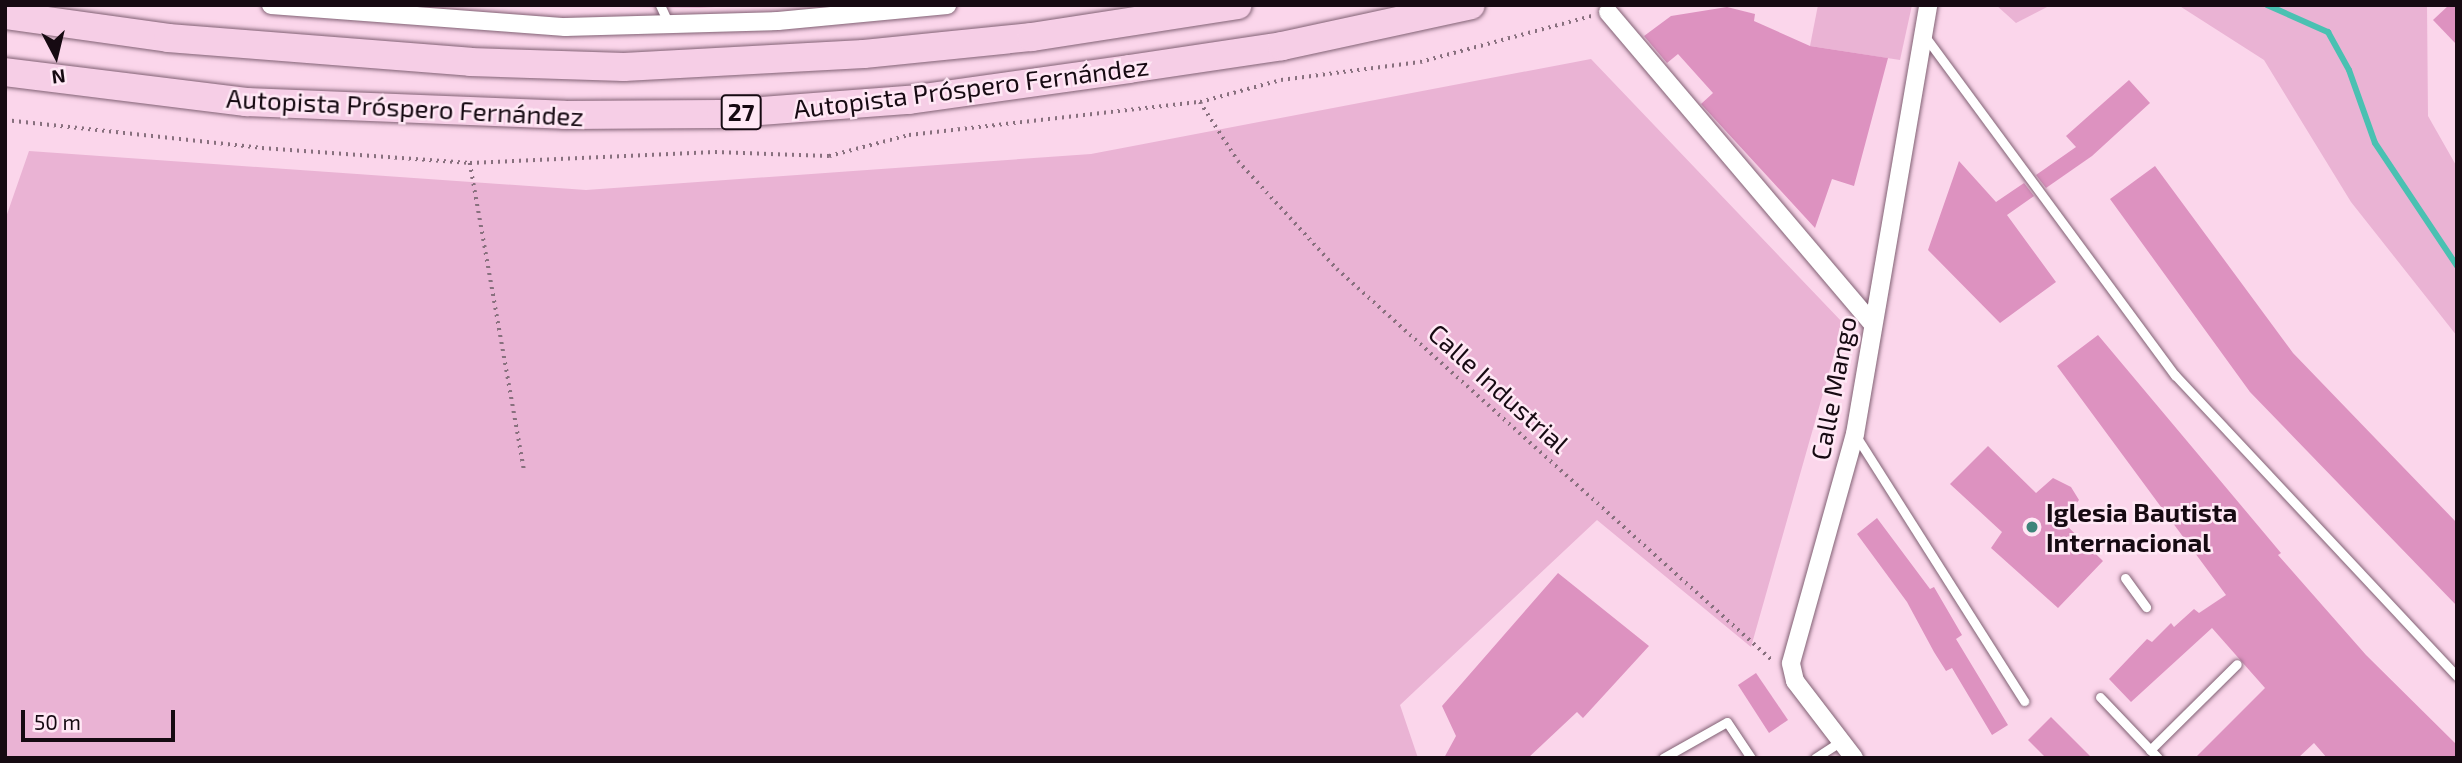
<!DOCTYPE html>
<meta charset="utf-8">
<style>
body{margin:0}
#map{position:relative;width:2462px;height:763px;overflow:hidden;background:#fbd6eb;font-family:"Exo 2",sans-serif}
div>[style]{position:absolute}
.green>*{inset:0;background:#eab3d4}
.stream>*{height:6px;margin:-3px;padding:0 3px;transform-origin:3px;border-radius:3px;background:#4ac1b2}
.building>*{inset:0;background:#dd92c0}
.path>*{height:3.5px;margin-top:-1.75px;transform-origin:0;background:repeating-linear-gradient(90deg,#88707e 0 2px,transparent 0 7px)}
.roads{filter:drop-shadow(0 0 2px #816174) drop-shadow(0 0 2px #816174)}
.service>*{height:9px;margin:-4.5px;padding:0 4.5px;transform-origin:4.5px;border-radius:4.5px;background:#fff}
.minor>*{height:18px;margin:-9px;padding:0 9px;transform-origin:9px;border-radius:9px;background:#fff}
.trunk>*{height:28px;margin:-14px;padding:0 14px;transform-origin:14px;border-radius:14px;background:#f6cee6}
.dots>*{width:19px;height:19px;translate:-50% -50%;box-sizing:border-box;border:4px solid #ffe8f5;border-radius:50%}
span{translate:-50% -50%;white-space:nowrap;text-align:center;line-height:1.15;-webkit-text-stroke:5px #ffe8f5;paint-order:stroke}
.shield-label span{padding:2px 5px;background:#ffe8f5;border:2px solid;border-radius:5px;-webkit-text-stroke-width:0}
.shield-label{font-size:24px;color:#160a12;font-weight:700}
.street-label{font-size:26px;color:#160a12}
.poi-label{font-size:26px;color:#160a12;font-weight:700}
.left{translate:0 -50%;text-align:left}
.frame{position:absolute;inset:0;border:7px solid #160a12;pointer-events:none}
.north{position:absolute;left:21px;top:21px;width:70px;height:70px;-webkit-text-stroke:5px #ffe8f5;paint-order:stroke;rotate:173deg;font-size:19px;font-weight:700;line-height:28px;text-align:center;color:#160a12}
.north::after{content:'';display:block;margin:auto;width:24px;height:32px;background:#160a12;clip-path:polygon(50% 0,100% 100%,50% 72%,0 100%)}
.scale{position:absolute;left:21px;top:710px;width:154px;height:32px;box-sizing:border-box;border:4px solid #160a12;border-top:0;padding-left:9px;font-size:21px;line-height:24px;white-space:nowrap;color:#160a12;-webkit-text-stroke:5px #ffe8f5;paint-order:stroke}
</style>
<div id="map">
<div class="green">
<i style="clip-path:polygon(465px 5px,748px 5px,699px 8px)"></i>
<i style="clip-path:polygon(1818px 5px,1912px 5px,1900px 60px,1810px 46px)"></i>
<i style="clip-path:polygon(1996px 5px,2051px 5px,2016px 23px)"></i>
<i style="clip-path:polygon(2178px 5px,2427px 5px,2428px 116px,2457px 167px,2457px 336px,2351px 202px,2264px 60px)"></i>
<i style="clip-path:polygon(1591px 59px,1843px 323px,1751px 647px,1597px 520px,1400px 705px,1418px 758px,5px 758px,5px 220px,29px 151px,586px 190px,1091px 154px)"></i>
</div>
<div class="stream">
<i style="left:2267px;top:5px;width:67px;rotate:23.9deg"></i>
<i style="left:2328px;top:32px;width:43px;rotate:61.1deg"></i>
<i style="left:2349px;top:70px;width:77px;rotate:70.4deg"></i>
<i style="left:2375px;top:143px;width:148px;rotate:56.3deg"></i>
</div>
<div class="building">
<i style="clip-path:polygon(2449px 5px,2457px 5px,2457px 45px,2433px 20px)"></i>
<i style="clip-path:polygon(1727px 7px,1755px 14px,1754px 21px,1810px 46px,1888px 58px,1854px 186px,1832px 179px,1815px 228px,1701px 104px,1713px 93px,1678px 54px,1667px 63px,1644px 36px,1671px 16px)"></i>
<i style="clip-path:polygon(2129px 80px,2150px 103px,2092px 156px,2046px 188px,2036px 175px,2076px 147px,2066px 136px)"></i>
<i style="clip-path:polygon(1959px 161px,1996px 202px,2024px 183px,2034px 196px,2007px 215px,2056px 282px,2000px 323px,1928px 250px)"></i>
<i style="clip-path:polygon(2155px 166px,2293px 353px,2457px 523px,2457px 606px,2250px 392px,2110px 199px)"></i>
<i style="clip-path:polygon(2098px 335px,2281px 553px,2278px 555px,2366px 655px,2457px 745px,2457px 758px,2327px 758px,2314px 743px,2298px 758px,2195px 758px,2265px 688px,2212px 628px,2131px 702px,2109px 679px,2147px 639px,2152px 642px,2171px 623px,2174px 627px,2194px 609px,2199px 613px,2226px 595px,2057px 366px)"></i>
<i style="clip-path:polygon(1988px 446px,2036px 493px,2053px 478px,2071px 487px,2079px 500px,2062px 521px,2103px 561px,2058px 608px,1991px 548px,2002px 532px,1950px 484px)"></i>
<i style="clip-path:polygon(1877px 518px,1930px 589px,1934px 587px,1962px 635px,1956px 639px,2008px 725px,1992px 735px,1952px 668px,1946px 671px,1934px 652px,1907px 602px,1857px 534px)"></i>
<i style="clip-path:polygon(1558px 573px,1649px 646px,1583px 718px,1577px 712px,1528px 758px,1444px 758px,1456px 736px,1442px 706px)"></i>
<i style="clip-path:polygon(1756px 673px,1788px 720px,1769px 733px,1738px 685px)"></i>
<i style="clip-path:polygon(2051px 717px,2092px 758px,2046px 758px,2028px 740px)"></i>
</div>
<div class="path">
<i style="left:1200px;top:102px;width:70px;rotate:57.2deg"></i>
<i style="left:1238px;top:161px;width:147px;rotate:47.5deg"></i>
<i style="left:1337px;top:269px;width:586px;rotate:41.96deg"></i>
<i style="left:5px;top:120px;width:259px;rotate:6.2deg"></i>
<i style="left:262px;top:148px;width:209px;rotate:4.1deg"></i>
<i style="left:470px;top:163px;width:245px;rotate:-2.6deg"></i>
<i style="left:715px;top:152px;width:114px;rotate:2deg"></i>
<i style="left:829px;top:156px;width:83px;rotate:-14.7deg"></i>
<i style="left:909px;top:135px;width:293px;rotate:-6.5deg"></i>
<i style="left:1200px;top:102px;width:84px;rotate:-15.2deg"></i>
<i style="left:1281px;top:80px;width:140px;rotate:-7.4deg"></i>
<i style="left:1420px;top:62px;width:178px;rotate:-15deg"></i>
<i style="left:470px;top:163px;width:311px;rotate:80deg"></i>
</div>
<div class="roads">
<div class="service">
<i style="left:660px;top:5px;width:21px;rotate:65deg"></i>
<i style="left:1924px;top:35px;width:423px;rotate:53.6deg"></i>
<i style="left:2175px;top:375px;width:412px;rotate:46.9deg"></i>
<i style="left:1856px;top:436px;width:314px;rotate:57.6deg"></i>
<i style="left:2125px;top:578px;width:36px;rotate:54deg"></i>
<i style="left:2100px;top:697px;width:84px;rotate:46.4deg"></i>
<i style="left:2150px;top:750px;width:122px;rotate:-44.7deg"></i>
<i style="left:1663px;top:758px;width:73px;rotate:-29.4deg"></i>
<i style="left:1727px;top:722px;width:43px;rotate:56.3deg"></i>
<i style="left:1815px;top:758px;width:31px;rotate:-33deg"></i>
</div>
<div class="minor">
<i style="left:271px;top:5px;width:295px;rotate:4.3deg"></i>
<i style="left:565px;top:27px;width:213px;rotate:-1.6deg"></i>
<i style="left:778px;top:21px;width:170px;rotate:-5.4deg"></i>
<i style="left:1608px;top:12px;width:409px;rotate:49.7deg"></i>
<i style="left:1854px;top:758px;width:97px;rotate:-127.5deg"></i>
<i style="left:1795px;top:681px;width:18px;rotate:-103deg"></i>
<i style="left:1791px;top:663px;width:238px;rotate:-74.4deg"></i>
<i style="left:1855px;top:434px;width:435px;rotate:-80.3deg"></i>
</div>
<div class="trunk">
<i style="left:5px;top:15px;width:165px;rotate:8deg"></i>
<i style="left:168px;top:38px;width:303px;rotate:4.5deg"></i>
<i style="left:470px;top:62px;width:154px;rotate:1.9deg"></i>
<i style="left:624px;top:67px;width:240px;rotate:-3.1deg"></i>
<i style="left:864px;top:54px;width:169px;rotate:-5.8deg"></i>
<i style="left:1032px;top:37px;width:208px;rotate:-8.8deg"></i>
<i style="left:5px;top:72px;width:243px;rotate:7.1deg"></i>
<i style="left:246px;top:102px;width:318px;rotate:2.3deg"></i>
<i style="left:564px;top:115px;width:157px;rotate:-0.4deg"></i>
<i style="left:721px;top:114px;width:189px;rotate:-4.3deg"></i>
<i style="left:909px;top:100px;width:222px;rotate:-8deg"></i>
<i style="left:1129px;top:69px;width:155px;rotate:-8.5deg"></i>
<i style="left:1282px;top:46px;width:193px;rotate:-12.2deg"></i>
</div>
</div>
<div class="dots">
<i style="left:2032px;top:527px;background:#3e847a"></i>
</div>
<div class="shield-label">
<span style="left:741px;top:112px">27</span>
</div>
<div class="street-label">
<span style="left:971px;top:87px;rotate:-7deg">Autopista Próspero Fernández</span>
<span style="left:405px;top:107px;rotate:3deg">Autopista Próspero Fernández</span>
<span style="left:1499px;top:388px;rotate:42deg">Calle Industrial</span>
<span style="left:1833px;top:388px;rotate:-79deg">Calle Mango</span>
</div>
<div class="poi-label">
<span class="left" style="left:2046px;top:527px">Iglesia Bautista<br>Internacional</span>
</div>
<div class="frame"></div>
<div class="north">N</div>
<div class="scale">50 m</div>
</div>
